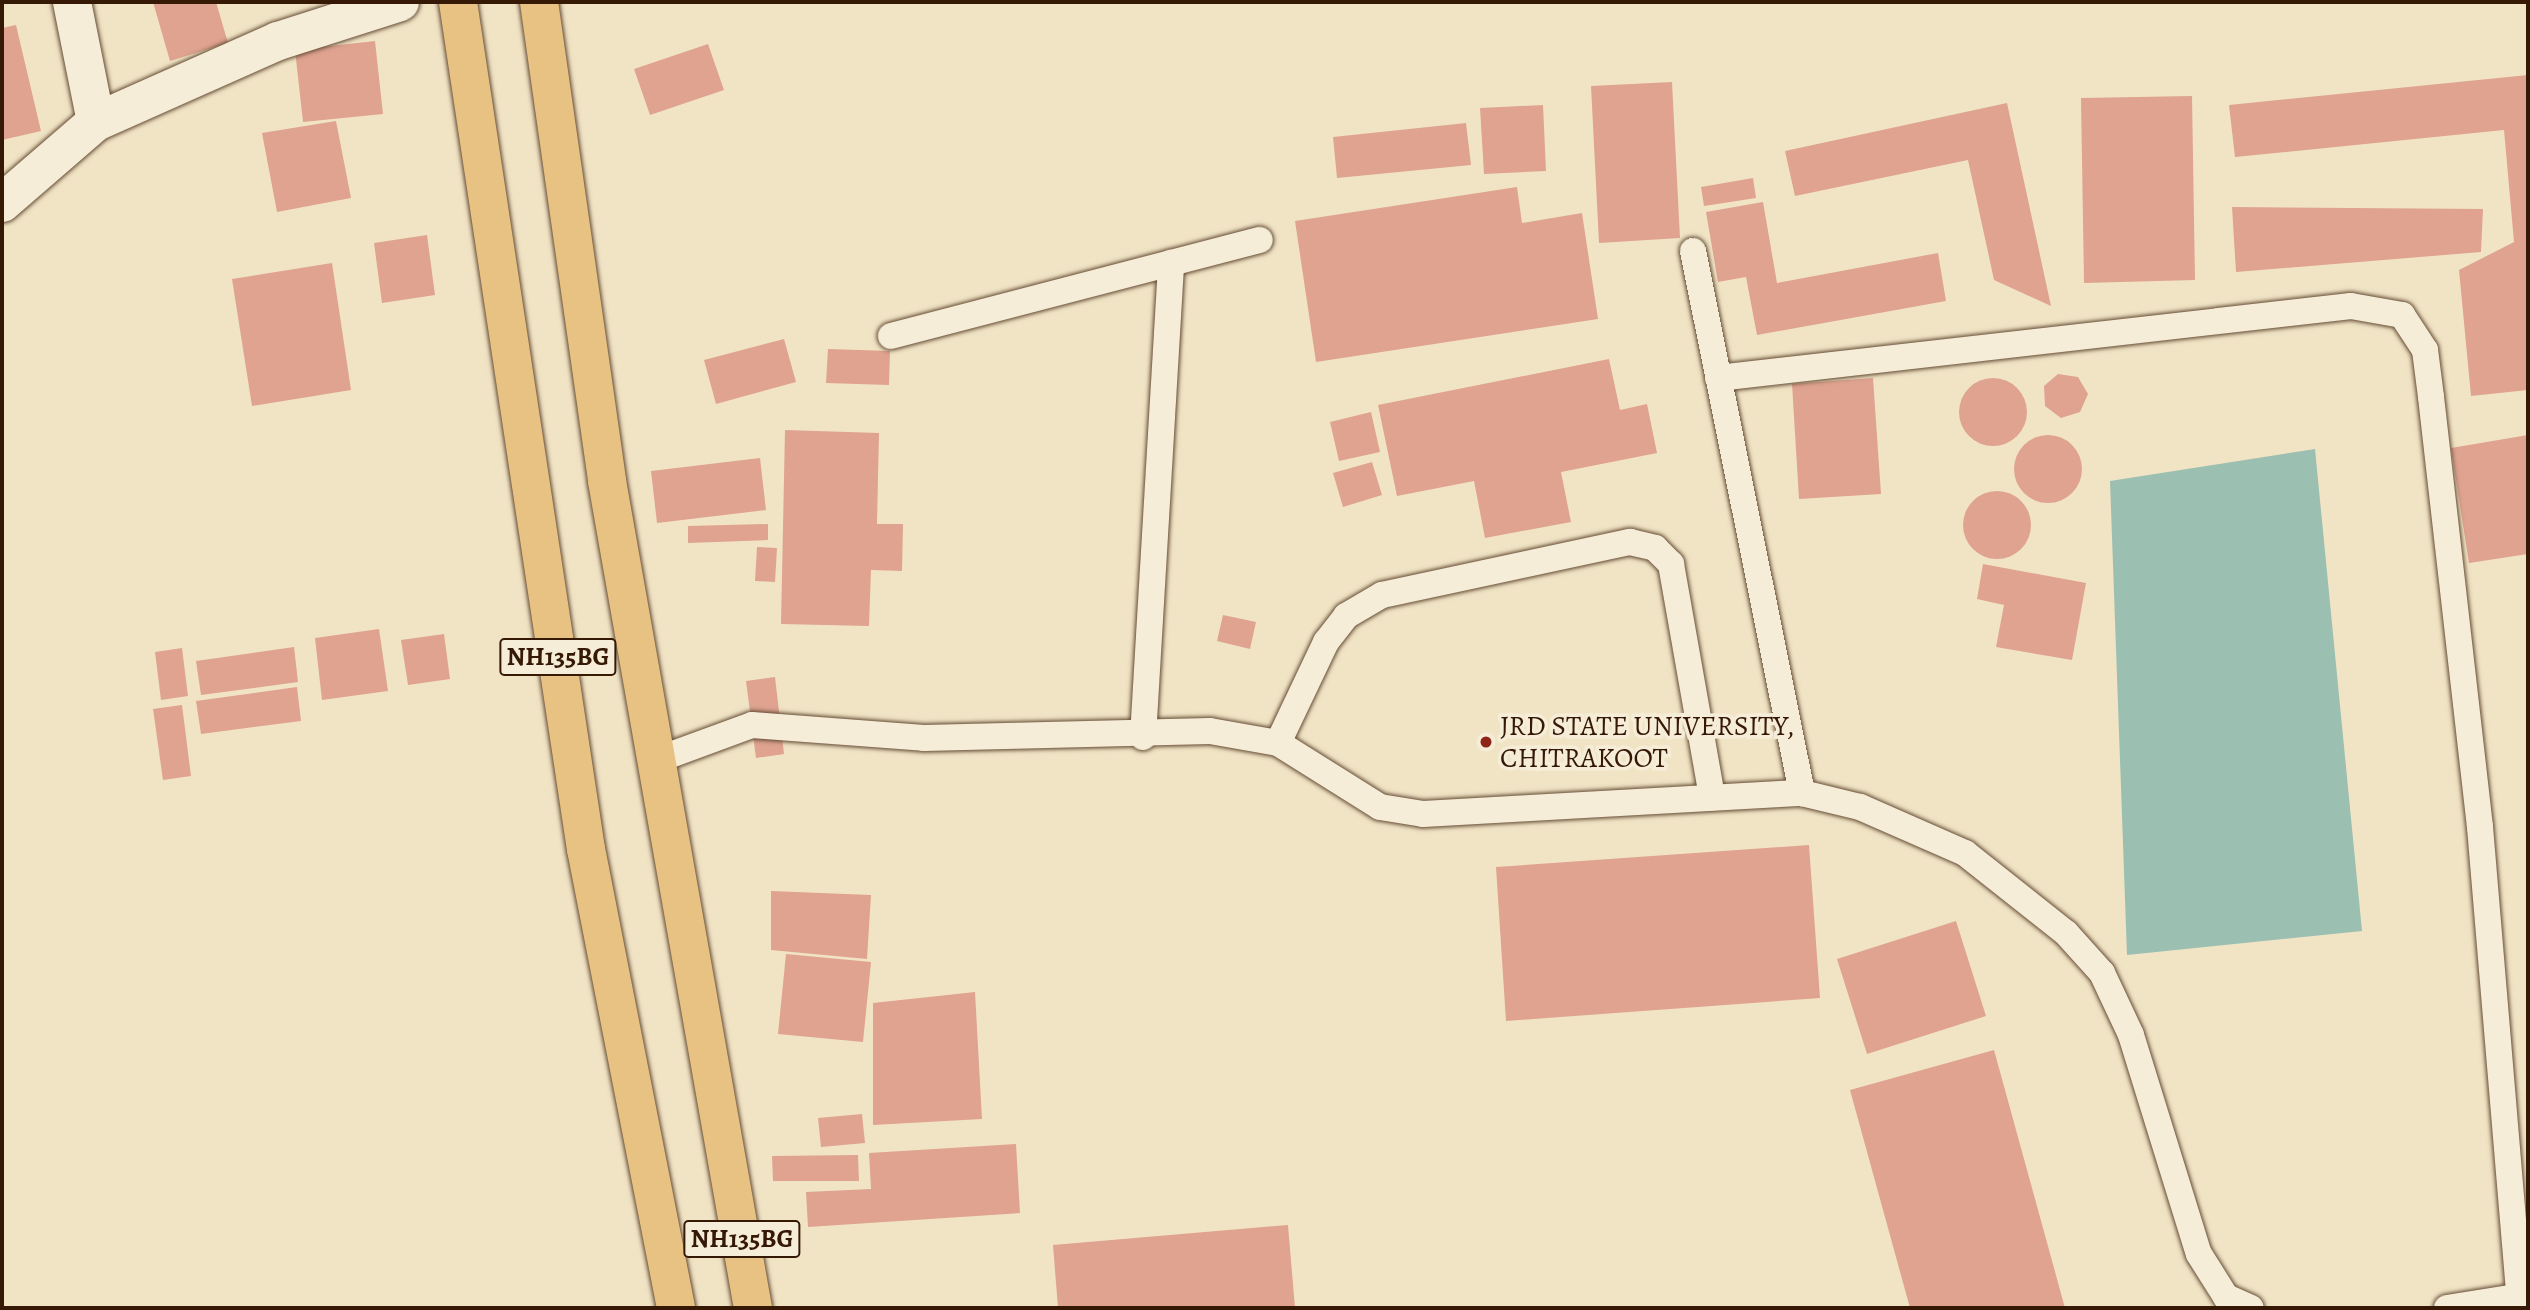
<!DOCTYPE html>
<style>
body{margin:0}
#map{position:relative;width:2530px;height:1310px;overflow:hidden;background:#f1e4c5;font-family:Alegreya,serif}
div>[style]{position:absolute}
.water>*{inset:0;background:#9bbfb1}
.building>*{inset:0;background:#dfa390}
.round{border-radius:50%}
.roads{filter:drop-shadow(0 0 2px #654c35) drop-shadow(0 0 2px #654c35)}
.service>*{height:26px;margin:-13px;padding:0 13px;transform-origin:13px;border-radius:13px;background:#f6edd9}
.minor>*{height:38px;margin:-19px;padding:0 19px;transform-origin:19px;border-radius:19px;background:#f6edd9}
.trunk>*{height:38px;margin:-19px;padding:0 19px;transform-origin:19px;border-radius:19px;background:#e8c282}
.dots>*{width:19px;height:19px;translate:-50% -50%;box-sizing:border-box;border:4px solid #f6edd9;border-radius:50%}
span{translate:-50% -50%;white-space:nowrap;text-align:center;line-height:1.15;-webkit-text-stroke:7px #f6edd9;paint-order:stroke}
.shield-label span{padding:2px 5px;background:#f6edd9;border:2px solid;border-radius:5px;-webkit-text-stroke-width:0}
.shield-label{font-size:26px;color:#361905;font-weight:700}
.poi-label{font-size:28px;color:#361905}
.left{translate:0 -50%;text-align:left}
.frame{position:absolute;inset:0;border:4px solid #361905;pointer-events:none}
</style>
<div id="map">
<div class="water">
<i style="clip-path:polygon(2315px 449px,2362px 931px,2127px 955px,2110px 481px)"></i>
</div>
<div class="building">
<i style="clip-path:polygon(153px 2px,216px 2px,228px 43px,170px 61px)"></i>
<i style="clip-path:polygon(16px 25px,41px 131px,2px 140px,2px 28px)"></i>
<i style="clip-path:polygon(375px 41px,383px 114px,303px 122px,295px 50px)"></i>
<i style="clip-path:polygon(708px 44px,724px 90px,650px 115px,634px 69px)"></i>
<i style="clip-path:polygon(2528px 75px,2528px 390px,2471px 396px,2459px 270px,2514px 242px,2504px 130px,2235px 157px,2229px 105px)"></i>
<i style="clip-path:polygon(1672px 82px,1680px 238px,1599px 243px,1591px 86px)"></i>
<i style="clip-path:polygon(2192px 96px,2195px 280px,2084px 283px,2081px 98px)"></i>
<i style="clip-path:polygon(2007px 103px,2051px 306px,1994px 280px,1968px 160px,1795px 196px,1785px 151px)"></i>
<i style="clip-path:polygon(1543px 105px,1546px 171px,1484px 174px,1480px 108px)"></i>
<i style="clip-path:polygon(336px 121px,351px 198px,277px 212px,262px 133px)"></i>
<i style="clip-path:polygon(1466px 123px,1471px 165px,1337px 178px,1333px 137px)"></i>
<i style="clip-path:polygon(1753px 178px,1756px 198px,1704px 206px,1701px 187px)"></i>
<i style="clip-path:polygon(1517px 187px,1522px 223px,1582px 213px,1598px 319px,1316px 362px,1295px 221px)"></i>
<i style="clip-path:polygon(1763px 202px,1777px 283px,1938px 253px,1946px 301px,1757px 335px,1746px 277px,1718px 282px,1706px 212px)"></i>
<i style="clip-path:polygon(2232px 207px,2483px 209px,2481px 252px,2236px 272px)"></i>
<i style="clip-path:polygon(427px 235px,435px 295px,382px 303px,374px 243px)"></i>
<i style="clip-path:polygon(332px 263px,351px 390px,252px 406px,232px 279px)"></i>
<i style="clip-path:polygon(784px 339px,796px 382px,716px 404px,704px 360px)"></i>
<i style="clip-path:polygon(828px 349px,890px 351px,889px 385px,826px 383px)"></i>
<i style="clip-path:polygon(1609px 359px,1620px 410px,1647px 404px,1657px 453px,1561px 472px,1571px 522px,1485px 538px,1474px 481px,1397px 496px,1378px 405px)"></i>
<i style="clip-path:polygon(2058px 374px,2078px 377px,2088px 394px,2080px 412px,2061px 418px,2045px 406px,2044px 386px)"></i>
<i class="round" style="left:1959px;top:378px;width:68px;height:68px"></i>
<i style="clip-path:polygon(1873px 378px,1881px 494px,1799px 499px,1792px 384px)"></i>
<i style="clip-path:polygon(1371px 412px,1380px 452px,1339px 461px,1330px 422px)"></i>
<i style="clip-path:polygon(785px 430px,879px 433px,877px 524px,903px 524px,902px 571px,871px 570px,869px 626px,781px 624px)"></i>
<i class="round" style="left:2014px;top:435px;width:68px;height:68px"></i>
<i style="clip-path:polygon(2528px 435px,2528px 554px,2469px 563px,2451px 448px)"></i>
<i style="clip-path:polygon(760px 458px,766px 510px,657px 523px,651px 471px)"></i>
<i style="clip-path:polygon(1372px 462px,1382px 495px,1343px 507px,1333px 473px)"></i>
<i class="round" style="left:1963px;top:491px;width:68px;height:68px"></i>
<i style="clip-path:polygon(768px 524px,768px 540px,688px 543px,688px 526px)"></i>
<i style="clip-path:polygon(757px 547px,777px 548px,775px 582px,755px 581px)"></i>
<i style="clip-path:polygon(1983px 564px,2086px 583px,2072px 660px,1996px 647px,2004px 605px,1977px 599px)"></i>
<i style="clip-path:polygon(1223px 615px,1256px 622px,1250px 649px,1217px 641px)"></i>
<i style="clip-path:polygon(379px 629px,388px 691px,322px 700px,315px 638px)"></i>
<i style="clip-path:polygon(444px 634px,450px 679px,408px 685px,401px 640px)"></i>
<i style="clip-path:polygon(294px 647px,298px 682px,201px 695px,196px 661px)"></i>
<i style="clip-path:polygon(182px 648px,188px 696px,161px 700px,155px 652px)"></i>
<i style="clip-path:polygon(775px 677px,784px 754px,756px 758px,746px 681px)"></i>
<i style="clip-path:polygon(297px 687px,301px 721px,201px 734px,196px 701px)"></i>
<i style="clip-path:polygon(182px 705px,191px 776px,163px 780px,153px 709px)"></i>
<i style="clip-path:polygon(1809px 845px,1820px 998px,1506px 1021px,1496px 867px)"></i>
<i style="clip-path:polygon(771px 891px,871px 895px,867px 959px,771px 950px)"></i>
<i style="clip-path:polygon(1956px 921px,1986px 1016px,1867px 1054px,1837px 959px)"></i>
<i style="clip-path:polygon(786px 954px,871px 962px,863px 1042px,778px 1034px)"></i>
<i style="clip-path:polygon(975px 992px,982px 1119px,873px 1125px,873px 1003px)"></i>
<i style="clip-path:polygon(1994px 1050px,2065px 1308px,1910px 1308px,1850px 1090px)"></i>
<i style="clip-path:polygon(862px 1114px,865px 1143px,821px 1147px,818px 1118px)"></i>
<i style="clip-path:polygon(1016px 1144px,1020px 1213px,808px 1227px,806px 1192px,871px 1189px,869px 1153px)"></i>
<i style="clip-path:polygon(858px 1155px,859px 1181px,773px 1181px,772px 1156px)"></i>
<i style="clip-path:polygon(1288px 1225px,1295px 1308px,1058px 1308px,1053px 1245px)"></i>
</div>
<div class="roads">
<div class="service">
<i style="left:1693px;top:251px;width:553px;rotate:78.63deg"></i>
<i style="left:891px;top:336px;width:381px;rotate:-14.6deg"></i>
<i style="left:1718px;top:378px;width:637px;rotate:-6.49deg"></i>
<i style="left:2351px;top:306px;width:52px;rotate:10deg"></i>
<i style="left:2402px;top:315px;width:42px;rotate:56.7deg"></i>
<i style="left:2425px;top:350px;width:47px;rotate:82.7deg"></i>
<i style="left:2431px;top:397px;width:433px;rotate:83.5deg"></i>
<i style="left:2480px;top:827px;width:471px;rotate:85.2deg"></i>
<i style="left:1143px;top:737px;width:475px;rotate:-86.6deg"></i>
<i style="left:1278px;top:743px;width:112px;rotate:-64.6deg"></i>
<i style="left:1326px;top:642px;width:33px;rotate:-52deg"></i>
<i style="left:1346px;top:616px;width:42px;rotate:-30.3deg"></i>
<i style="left:1382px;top:595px;width:254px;rotate:-12.1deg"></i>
<i style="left:1630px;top:542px;width:26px;rotate:13deg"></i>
<i style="left:1655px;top:548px;width:23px;rotate:45deg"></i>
<i style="left:1671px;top:564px;width:237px;rotate:80deg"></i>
<i style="left:654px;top:761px;width:104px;rotate:-20.2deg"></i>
<i style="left:752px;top:725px;width:172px;rotate:4.3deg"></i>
<i style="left:924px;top:738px;width:286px;rotate:-1.4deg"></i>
<i style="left:1210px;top:731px;width:69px;rotate:10deg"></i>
<i style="left:1278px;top:743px;width:120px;rotate:32.1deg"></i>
<i style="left:1380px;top:807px;width:44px;rotate:9.2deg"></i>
<i style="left:1423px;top:814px;width:380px;rotate:-3.2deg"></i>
<i style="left:1802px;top:793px;width:60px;rotate:13.6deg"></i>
<i style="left:1860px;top:807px;width:115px;rotate:23.7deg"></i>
<i style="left:1965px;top:853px;width:129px;rotate:38.4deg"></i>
<i style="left:2066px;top:933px;width:54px;rotate:48deg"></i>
<i style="left:2102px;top:973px;width:68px;rotate:64.9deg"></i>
<i style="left:2131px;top:1035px;width:229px;rotate:72.8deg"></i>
<i style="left:2199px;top:1254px;width:51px;rotate:57.9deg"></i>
<i style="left:2226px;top:1297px;width:27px;rotate:24deg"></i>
<i style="left:2447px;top:1308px;width:82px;rotate:-9.1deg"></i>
</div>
<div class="minor">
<i style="left:72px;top:2px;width:122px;rotate:78.7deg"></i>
<i style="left:2px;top:203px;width:124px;rotate:-40.8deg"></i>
<i style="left:96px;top:122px;width:199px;rotate:-24deg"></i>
<i style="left:278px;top:41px;width:128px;rotate:-17.7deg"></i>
</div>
<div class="trunk">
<i style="left:458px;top:2px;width:857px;rotate:81.41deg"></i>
<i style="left:586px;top:849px;width:468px;rotate:78.9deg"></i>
<i style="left:539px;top:2px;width:484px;rotate:81.9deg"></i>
<i style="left:607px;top:481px;width:840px;rotate:79.99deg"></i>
</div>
</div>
<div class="dots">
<i style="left:1486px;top:742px;background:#8f2418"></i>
</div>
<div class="shield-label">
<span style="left:558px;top:657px">NH135BG</span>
<span style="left:742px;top:1239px">NH135BG</span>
</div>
<div class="poi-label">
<span class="left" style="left:1500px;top:742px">JRD STATE UNIVERSITY,<br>CHITRAKOOT</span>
</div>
<div class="frame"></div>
</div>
